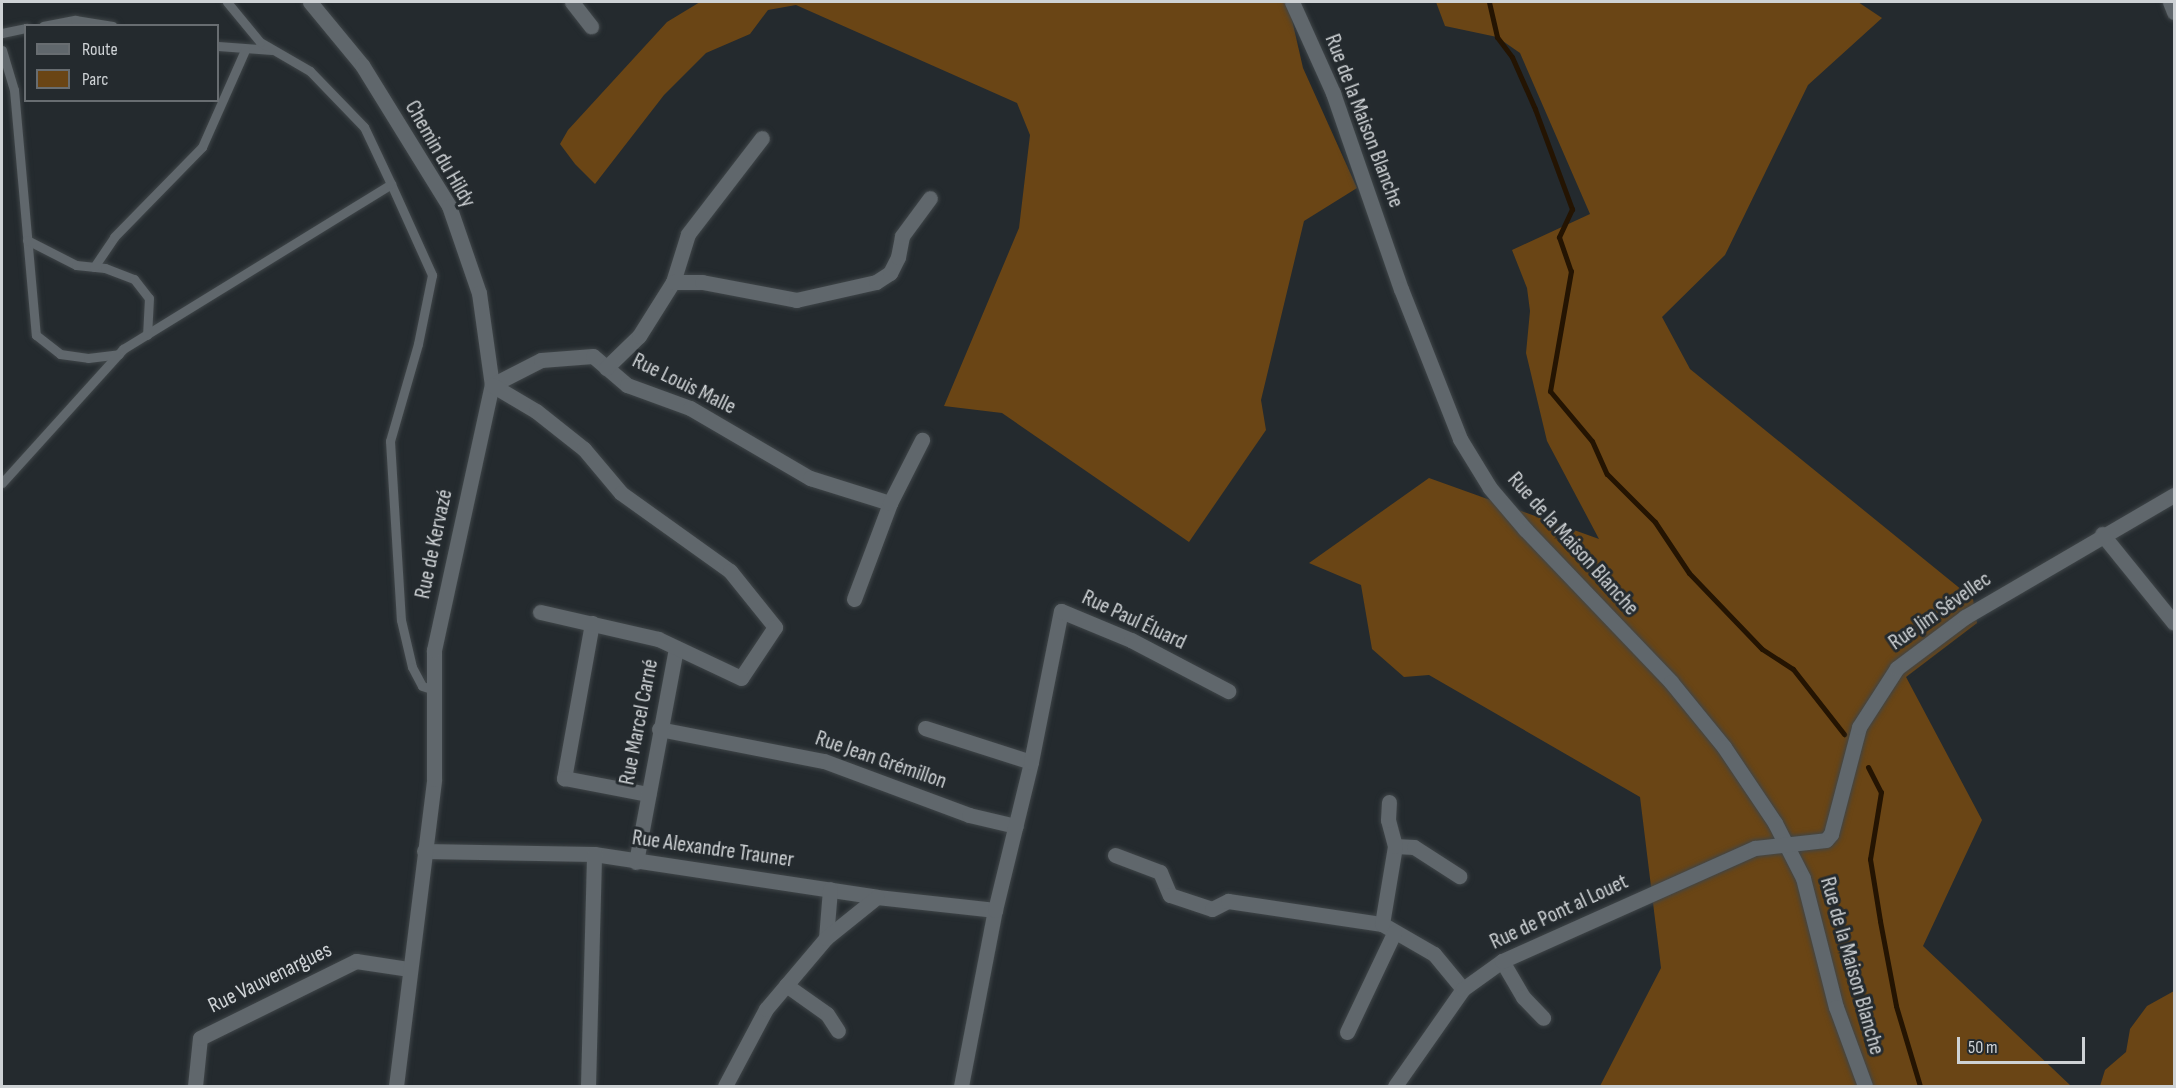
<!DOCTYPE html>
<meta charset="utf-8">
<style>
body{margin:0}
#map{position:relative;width:2176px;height:1088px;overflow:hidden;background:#242a2e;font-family:"Sofia Sans Condensed",sans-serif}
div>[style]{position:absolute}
.green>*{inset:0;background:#6a4515}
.stream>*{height:5px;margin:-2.5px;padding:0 2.5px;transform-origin:2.5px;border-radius:2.5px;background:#241402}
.roads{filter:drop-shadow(0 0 2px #3f4548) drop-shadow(0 0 2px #3f4548)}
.lane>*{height:9px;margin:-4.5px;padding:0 4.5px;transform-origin:4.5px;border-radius:4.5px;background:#60676c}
.street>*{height:15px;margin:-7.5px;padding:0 7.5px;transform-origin:7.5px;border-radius:7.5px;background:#60676c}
.secondary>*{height:15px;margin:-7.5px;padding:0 7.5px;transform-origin:7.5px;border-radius:7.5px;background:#60676c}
span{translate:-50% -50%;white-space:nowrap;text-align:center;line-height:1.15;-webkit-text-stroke:6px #242a2e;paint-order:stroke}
.street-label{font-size:22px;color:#ced2d5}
.frame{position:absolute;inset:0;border:3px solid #ced2d5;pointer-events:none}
.legend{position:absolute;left:24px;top:24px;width:195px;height:78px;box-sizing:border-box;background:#242a2e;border:2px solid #686d71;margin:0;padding:8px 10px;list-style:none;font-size:18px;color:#ced2d5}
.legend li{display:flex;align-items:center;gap:12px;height:30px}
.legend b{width:30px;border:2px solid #686d71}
.scale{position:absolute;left:1957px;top:1037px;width:128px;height:27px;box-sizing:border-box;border:3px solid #ced2d5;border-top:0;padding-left:8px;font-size:18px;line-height:21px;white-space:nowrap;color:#ced2d5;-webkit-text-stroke:4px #242a2e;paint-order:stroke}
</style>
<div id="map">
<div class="green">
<i style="clip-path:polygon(700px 2px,1288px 2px,1303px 68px,1357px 188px,1304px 221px,1261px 400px,1266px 430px,1189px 542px,1002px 413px,944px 406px,1019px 228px,1030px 135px,1017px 103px,796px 5px,768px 10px,750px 34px,706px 53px,664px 95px,595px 184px,575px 164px,560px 144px,568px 130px,667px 22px)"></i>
<i style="clip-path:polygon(1436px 2px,1858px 2px,1882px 18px,1808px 85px,1725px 255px,1662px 317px,1690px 369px,1973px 599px,1977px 623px,1906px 677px,1982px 820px,1923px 946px,2071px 1086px,1600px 1086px,1661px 968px,1640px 797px,1429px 675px,1404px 677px,1372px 649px,1361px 585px,1309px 563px,1429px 478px,1599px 539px,1547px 441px,1526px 353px,1530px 311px,1527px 288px,1512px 250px,1590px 214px,1520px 53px,1497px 37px,1445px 26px)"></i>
<i style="clip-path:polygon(2174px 991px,2174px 1086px,2100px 1086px,2105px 1070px,2126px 1052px,2130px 1029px,2147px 1006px)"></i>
</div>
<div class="stream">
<i style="left:1489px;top:2px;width:36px;rotate:77deg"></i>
<i style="left:1497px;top:37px;width:25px;rotate:53deg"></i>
<i style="left:1512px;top:57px;width:57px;rotate:66.1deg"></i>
<i style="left:1535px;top:109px;width:107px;rotate:69.7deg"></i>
<i style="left:1572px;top:209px;width:31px;rotate:115deg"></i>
<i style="left:1559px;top:237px;width:36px;rotate:71deg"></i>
<i style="left:1571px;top:271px;width:122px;rotate:99.9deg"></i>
<i style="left:1550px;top:391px;width:65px;rotate:50deg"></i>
<i style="left:1592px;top:441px;width:36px;rotate:66deg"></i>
<i style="left:1607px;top:474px;width:68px;rotate:45deg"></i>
<i style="left:1655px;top:522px;width:61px;rotate:56.3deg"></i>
<i style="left:1689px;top:573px;width:105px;rotate:46.2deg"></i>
<i style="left:1762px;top:649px;width:37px;rotate:33deg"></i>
<i style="left:1793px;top:669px;width:83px;rotate:51.9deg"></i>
<i style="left:1868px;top:767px;width:28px;rotate:63deg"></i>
<i style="left:1881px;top:792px;width:68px;rotate:99.3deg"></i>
<i style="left:1870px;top:859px;width:63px;rotate:80.8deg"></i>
<i style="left:1880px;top:921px;width:86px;rotate:79.3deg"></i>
<i style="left:1896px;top:1006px;width:84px;rotate:73.3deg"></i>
</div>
<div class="roads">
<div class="lane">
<i style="left:43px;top:26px;width:33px;rotate:-11deg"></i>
<i style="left:75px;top:20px;width:38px;rotate:9deg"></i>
<i style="left:2px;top:33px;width:25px;rotate:-12deg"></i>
<i style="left:218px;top:46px;width:54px;rotate:4.2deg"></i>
<i style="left:2px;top:50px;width:42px;rotate:73.3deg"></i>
<i style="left:14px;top:90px;width:246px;rotate:84.9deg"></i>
<i style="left:36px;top:335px;width:31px;rotate:38deg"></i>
<i style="left:60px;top:354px;width:28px;rotate:8deg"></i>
<i style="left:88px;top:358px;width:31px;rotate:-7deg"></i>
<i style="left:391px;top:184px;width:100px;rotate:65.7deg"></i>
<i style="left:432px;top:275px;width:70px;rotate:101.5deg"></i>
<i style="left:418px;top:344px;width:101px;rotate:106.1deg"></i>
<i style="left:390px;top:441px;width:179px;rotate:86.5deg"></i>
<i style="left:401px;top:620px;width:48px;rotate:76.8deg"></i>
<i style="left:412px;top:667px;width:21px;rotate:62deg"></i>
<i style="left:422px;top:686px;width:13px;rotate:18deg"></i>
<i style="left:27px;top:240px;width:55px;rotate:27deg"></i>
<i style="left:76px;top:265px;width:29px;rotate:6deg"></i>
<i style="left:105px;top:268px;width:31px;rotate:21deg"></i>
<i style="left:134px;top:279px;width:24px;rotate:52deg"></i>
<i style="left:149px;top:298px;width:37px;rotate:93deg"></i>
<i style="left:94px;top:267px;width:36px;rotate:-56deg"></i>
<i style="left:114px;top:237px;width:126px;rotate:-45.6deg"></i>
<i style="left:202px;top:147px;width:106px;rotate:-66.1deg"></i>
<i style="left:2px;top:483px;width:181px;rotate:-47.9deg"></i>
<i style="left:123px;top:349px;width:315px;rotate:-31.6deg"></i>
<i style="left:391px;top:184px;width:63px;rotate:-115.3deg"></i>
<i style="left:364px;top:127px;width:78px;rotate:-134deg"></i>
<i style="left:310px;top:71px;width:58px;rotate:-149.9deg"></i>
<i style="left:260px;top:42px;width:52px;rotate:-129.5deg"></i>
</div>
<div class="street">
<i style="left:310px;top:2px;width:82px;rotate:50.5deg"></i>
<i style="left:362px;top:65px;width:166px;rotate:58.3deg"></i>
<i style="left:449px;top:206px;width:92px;rotate:71deg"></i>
<i style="left:479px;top:293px;width:93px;rotate:82deg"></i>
<i style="left:492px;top:385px;width:55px;rotate:-27deg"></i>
<i style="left:541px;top:360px;width:52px;rotate:-4.4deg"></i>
<i style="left:593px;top:356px;width:45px;rotate:40.5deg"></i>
<i style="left:627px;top:385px;width:67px;rotate:20.1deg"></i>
<i style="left:690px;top:408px;width:139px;rotate:30.3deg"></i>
<i style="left:810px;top:478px;width:84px;rotate:17.4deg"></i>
<i style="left:572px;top:2px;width:31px;rotate:52deg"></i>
<i style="left:1292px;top:2px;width:100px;rotate:65.7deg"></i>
<i style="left:1333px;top:93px;width:207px;rotate:70.9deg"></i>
<i style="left:1401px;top:289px;width:161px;rotate:68.5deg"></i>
<i style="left:1460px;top:439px;width:57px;rotate:58.5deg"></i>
<i style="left:1490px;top:488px;width:54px;rotate:49.5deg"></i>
<i style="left:1525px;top:529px;width:211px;rotate:46.3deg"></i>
<i style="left:1671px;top:682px;width:84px;rotate:50.8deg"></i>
<i style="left:1724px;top:747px;width:92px;rotate:56.1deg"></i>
<i style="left:1775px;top:823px;width:62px;rotate:63deg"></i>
<i style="left:1803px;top:878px;width:133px;rotate:75.7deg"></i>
<i style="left:1836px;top:1007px;width:84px;rotate:69.8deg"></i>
<i style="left:2170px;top:2px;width:11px;rotate:68deg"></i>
<i style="left:673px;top:282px;width:50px;rotate:-72.6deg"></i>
<i style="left:688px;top:234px;width:121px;rotate:-52.4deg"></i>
<i style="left:606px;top:368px;width:46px;rotate:-44.1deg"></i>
<i style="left:639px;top:336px;width:64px;rotate:-57.8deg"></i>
<i style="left:673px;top:282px;width:29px"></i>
<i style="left:702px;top:282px;width:96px;rotate:10.8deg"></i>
<i style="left:796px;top:300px;width:82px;rotate:-12.7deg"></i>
<i style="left:876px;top:282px;width:17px;rotate:-33deg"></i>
<i style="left:890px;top:273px;width:18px;rotate:-63deg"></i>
<i style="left:898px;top:257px;width:21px;rotate:-79deg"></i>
<i style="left:902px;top:236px;width:47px;rotate:-53.6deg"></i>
<i style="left:2102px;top:534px;width:114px;rotate:51deg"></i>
<i style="left:854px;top:599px;width:103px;rotate:-69.4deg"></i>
<i style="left:890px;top:503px;width:71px;rotate:-63.1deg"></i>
<i style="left:592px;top:623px;width:158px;rotate:100.2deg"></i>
<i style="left:564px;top:778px;width:86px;rotate:10.8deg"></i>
<i style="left:925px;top:728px;width:111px;rotate:17.8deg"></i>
<i style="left:659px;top:729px;width:168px;rotate:11deg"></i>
<i style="left:824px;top:761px;width:155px;rotate:20.4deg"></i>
<i style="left:969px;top:815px;width:48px;rotate:13.2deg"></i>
<i style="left:1395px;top:846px;width:19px;rotate:3deg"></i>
<i style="left:1414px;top:847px;width:54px;rotate:32.8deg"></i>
<i style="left:424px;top:851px;width:170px;rotate:1deg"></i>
<i style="left:594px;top:854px;width:286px;rotate:8.6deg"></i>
<i style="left:877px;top:897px;width:119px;rotate:6.3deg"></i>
<i style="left:1115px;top:855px;width:48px;rotate:20.7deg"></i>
<i style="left:1160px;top:872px;width:25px;rotate:67deg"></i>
<i style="left:1170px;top:895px;width:44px;rotate:18.4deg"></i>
<i style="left:1212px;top:909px;width:18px;rotate:-27deg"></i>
<i style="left:1228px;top:901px;width:156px;rotate:8.5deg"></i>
<i style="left:1382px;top:924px;width:60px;rotate:30deg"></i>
<i style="left:1434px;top:954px;width:45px;rotate:50.4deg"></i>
<i style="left:636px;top:862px;width:217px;rotate:-79.4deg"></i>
<i style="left:1382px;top:924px;width:79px;rotate:-80.5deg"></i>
<i style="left:1395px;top:846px;width:27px;rotate:-105deg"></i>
<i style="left:1388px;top:820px;width:18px;rotate:-87deg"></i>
<i style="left:826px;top:938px;width:49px;rotate:-85.3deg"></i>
<i style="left:1502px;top:961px;width:42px;rotate:59.7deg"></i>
<i style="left:1523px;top:997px;width:29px;rotate:46deg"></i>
<i style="left:786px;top:985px;width:50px;rotate:35.3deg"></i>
<i style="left:827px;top:1014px;width:20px;rotate:57deg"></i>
<i style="left:1347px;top:1032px;width:110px;rotate:-64.6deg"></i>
<i style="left:195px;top:1086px;width:48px;rotate:-84.1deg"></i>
<i style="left:200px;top:1038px;width:174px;rotate:-26.3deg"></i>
<i style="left:356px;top:961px;width:54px;rotate:8.6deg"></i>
<i style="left:396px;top:1086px;width:309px;rotate:-82.9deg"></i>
<i style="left:434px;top:779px;width:129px;rotate:-90deg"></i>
<i style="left:434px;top:650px;width:271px;rotate:-77.7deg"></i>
<i style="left:492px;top:385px;width:51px;rotate:30.6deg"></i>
<i style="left:536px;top:411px;width:61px;rotate:38.4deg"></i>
<i style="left:584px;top:449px;width:57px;rotate:49.9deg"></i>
<i style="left:621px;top:493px;width:134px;rotate:35.6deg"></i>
<i style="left:730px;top:571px;width:72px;rotate:51.2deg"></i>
<i style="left:775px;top:627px;width:61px;rotate:123.7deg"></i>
<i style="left:741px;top:678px;width:92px;rotate:-154.8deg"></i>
<i style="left:658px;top:639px;width:121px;rotate:-167.1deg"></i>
<i style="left:588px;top:1086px;width:232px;rotate:-88.5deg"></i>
<i style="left:725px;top:1086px;width:87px;rotate:-62deg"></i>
<i style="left:766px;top:1009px;width:93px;rotate:-49.8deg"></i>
<i style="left:826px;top:938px;width:65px;rotate:-38.8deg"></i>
<i style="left:961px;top:1086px;width:179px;rotate:-79.1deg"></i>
<i style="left:995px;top:910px;width:152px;rotate:-76.3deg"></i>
<i style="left:1031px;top:762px;width:154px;rotate:-78.8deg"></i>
<i style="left:1061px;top:611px;width:76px;rotate:22.5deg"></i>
<i style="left:1131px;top:640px;width:110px;rotate:27.7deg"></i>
</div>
<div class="secondary">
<i style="left:1395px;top:1086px;width:118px;rotate:-55deg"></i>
<i style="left:1463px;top:989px;width:48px;rotate:-35.7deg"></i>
<i style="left:1502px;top:961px;width:277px;rotate:-24.1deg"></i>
<i style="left:1755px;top:848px;width:71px;rotate:-6.4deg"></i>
<i style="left:1826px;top:840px;width:8px;rotate:-50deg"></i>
<i style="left:1831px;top:834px;width:111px;rotate:-75.3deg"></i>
<i style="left:1859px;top:727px;width:70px;rotate:-57.2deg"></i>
<i style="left:1897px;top:668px;width:85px;rotate:-36.9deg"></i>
<i style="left:1965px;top:617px;width:242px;rotate:-30.3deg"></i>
</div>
</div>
<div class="street-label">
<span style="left:1364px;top:121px;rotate:69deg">Rue de la Maison Blanche</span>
<span style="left:440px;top:154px;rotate:60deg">Chemin du Hildy</span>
<span style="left:684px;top:384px;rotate:26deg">Rue Louis Malle</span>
<span style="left:434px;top:544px;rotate:-78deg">Rue de Kervazé</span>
<span style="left:1573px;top:544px;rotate:48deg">Rue de la Maison Blanche</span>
<span style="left:1940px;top:611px;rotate:-35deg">Rue Jim Sévellec</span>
<span style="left:1134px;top:620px;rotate:25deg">Rue Paul Éluard</span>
<span style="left:639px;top:722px;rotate:-79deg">Rue Marcel Carné</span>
<span style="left:881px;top:760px;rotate:19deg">Rue Jean Grémillon</span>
<span style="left:713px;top:849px;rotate:8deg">Rue Alexandre Trauner</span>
<span style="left:1559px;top:912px;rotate:-25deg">Rue de Pont al Louet</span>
<span style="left:1852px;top:966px;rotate:74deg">Rue de la Maison Blanche</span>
<span style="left:270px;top:978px;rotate:-26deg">Rue Vauvenargues</span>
</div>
<div class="frame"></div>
<ul class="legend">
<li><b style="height:8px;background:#60676c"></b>Route</li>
<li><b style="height:16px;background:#6a4515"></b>Parc</li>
</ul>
<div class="scale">50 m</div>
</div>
